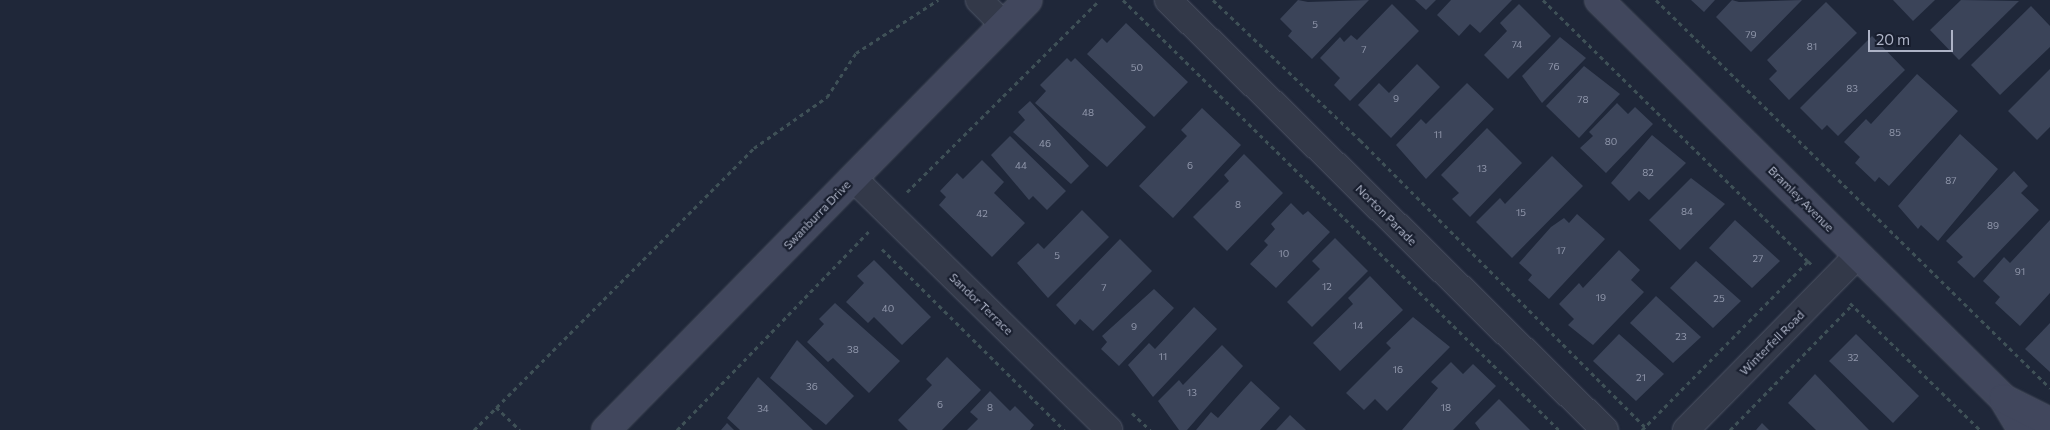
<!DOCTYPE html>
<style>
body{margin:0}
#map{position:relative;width:2050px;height:430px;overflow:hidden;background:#1f2739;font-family:Commissioner,sans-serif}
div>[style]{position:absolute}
.building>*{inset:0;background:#3b4459}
.path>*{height:3px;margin-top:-1.5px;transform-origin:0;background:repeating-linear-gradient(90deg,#3f5157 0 4px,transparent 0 8px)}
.roads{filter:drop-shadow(0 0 1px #505667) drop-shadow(0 0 1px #505667)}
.street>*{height:26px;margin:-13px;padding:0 13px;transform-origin:13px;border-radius:13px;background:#333949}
.secondary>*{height:28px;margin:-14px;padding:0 14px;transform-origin:14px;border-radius:14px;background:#41475d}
span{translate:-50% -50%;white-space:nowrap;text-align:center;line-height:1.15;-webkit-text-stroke:4.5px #181e2e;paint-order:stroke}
.number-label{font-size:10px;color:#9097ab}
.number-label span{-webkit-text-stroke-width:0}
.street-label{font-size:12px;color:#adb3c6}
.scale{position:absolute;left:1868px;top:30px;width:85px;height:22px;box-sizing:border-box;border:2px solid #adb3c6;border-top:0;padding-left:6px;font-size:15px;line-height:18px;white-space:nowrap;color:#adb3c6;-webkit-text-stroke:4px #181e2e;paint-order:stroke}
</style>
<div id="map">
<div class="building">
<i style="clip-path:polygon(1298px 0,1308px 2px,1369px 0,1312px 59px,1288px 36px,1292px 31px,1280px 19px)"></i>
<i style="clip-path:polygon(1415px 0,1436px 0,1426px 10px)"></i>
<i style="clip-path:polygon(1451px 0,1512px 0,1480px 33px,1470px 24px,1459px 36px,1437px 15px)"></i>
<i style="clip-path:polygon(1691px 0,1715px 0,1704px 12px)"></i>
<i style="clip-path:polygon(1732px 0,1739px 2px,1802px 0,1751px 52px,1716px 17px)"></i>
<i style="clip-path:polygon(1893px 0,1935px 0,1913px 21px)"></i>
<i style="clip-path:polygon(1961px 0,2019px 1px,1959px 60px,1930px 30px)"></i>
<i style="clip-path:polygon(1826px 2px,1857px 33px,1789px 100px,1769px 79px,1777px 71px,1767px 60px)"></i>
<i style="clip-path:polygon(1392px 4px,1419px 31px,1350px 101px,1334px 85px,1340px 78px,1320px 58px,1340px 37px,1344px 42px,1351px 35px,1357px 40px)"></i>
<i style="clip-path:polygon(1519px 4px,1551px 36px,1508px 79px,1484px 55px,1507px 31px,1500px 23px)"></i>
<i style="clip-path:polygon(2031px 6px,2050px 26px,2050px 47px,2000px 95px,1971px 65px)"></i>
<i style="clip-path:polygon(1126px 23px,1188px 82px,1154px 117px,1087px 54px,1102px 38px,1107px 43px)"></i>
<i style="clip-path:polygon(1872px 36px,1905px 70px,1838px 136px,1827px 125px,1822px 130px,1800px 108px)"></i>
<i style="clip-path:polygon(1560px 37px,1586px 58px,1542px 103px,1522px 76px)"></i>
<i style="clip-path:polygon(1067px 58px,1071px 62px,1075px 58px,1146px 127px,1107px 167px,1035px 103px,1046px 91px,1040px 85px)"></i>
<i style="clip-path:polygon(1417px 64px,1440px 87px,1391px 138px,1358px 105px,1379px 83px,1389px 93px)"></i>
<i style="clip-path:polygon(1584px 66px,1620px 94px,1579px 138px,1546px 106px)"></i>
<i style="clip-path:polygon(2050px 69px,2050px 127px,2037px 140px,2008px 111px)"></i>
<i style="clip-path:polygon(1917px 74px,1958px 111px,1889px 186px,1879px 177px,1875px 182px,1855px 163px,1860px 157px,1844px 142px,1866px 119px,1871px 124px)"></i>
<i style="clip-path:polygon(1467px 83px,1494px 109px,1426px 179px,1396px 145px,1421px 119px,1426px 124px)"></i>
<i style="clip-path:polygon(1030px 101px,1089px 166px,1071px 184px,1013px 132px,1025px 120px,1018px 112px)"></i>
<i style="clip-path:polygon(1617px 103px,1628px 114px,1635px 107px,1653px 124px,1606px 173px,1580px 148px,1593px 136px,1589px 132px)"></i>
<i style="clip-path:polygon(1202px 108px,1241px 145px,1173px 218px,1139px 186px,1187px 136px,1181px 130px)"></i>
<i style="clip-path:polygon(1487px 128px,1522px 163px,1470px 217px,1452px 199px,1459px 193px,1441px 175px)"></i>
<i style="clip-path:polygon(1960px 134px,1998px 169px,1938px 241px,1921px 225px,1918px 229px,1898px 206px)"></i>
<i style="clip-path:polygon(1652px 135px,1686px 163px,1649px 200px,1639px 191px,1629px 201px,1611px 183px)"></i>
<i style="clip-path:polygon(1010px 136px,1066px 191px,1047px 210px,1033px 196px,1029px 200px,991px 155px)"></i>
<i style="clip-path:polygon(1244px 154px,1283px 193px,1227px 251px,1193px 217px,1229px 181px,1224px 175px)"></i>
<i style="clip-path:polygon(1552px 156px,1583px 186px,1512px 258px,1476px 222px,1500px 198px,1505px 204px)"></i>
<i style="clip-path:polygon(982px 160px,1004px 182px,994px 193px,1025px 223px,992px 257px,939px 205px,946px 197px,940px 191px,957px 173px,963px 179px)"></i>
<i style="clip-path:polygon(2014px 171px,2028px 186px,2021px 193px,2039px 210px,1974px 278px,1957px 262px,1963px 257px,1946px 241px)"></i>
<i style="clip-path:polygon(1691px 178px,1725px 204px,1680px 250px,1649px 220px)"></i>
<i style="clip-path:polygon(1291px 203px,1303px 215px,1308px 211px,1330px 232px,1276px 288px,1250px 264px,1268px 245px,1264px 241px,1275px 229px,1271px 224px)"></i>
<i style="clip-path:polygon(1082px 210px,1109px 237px,1048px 298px,1017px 263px,1038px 243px,1044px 249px)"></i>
<i style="clip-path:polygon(1577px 214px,1605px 239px,1549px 299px,1528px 280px,1532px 275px,1519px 263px,1551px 227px,1564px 218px,1569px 223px)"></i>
<i style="clip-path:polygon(1735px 220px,1780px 261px,1752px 288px,1709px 248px)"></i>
<i style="clip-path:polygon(2050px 220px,2050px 293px,2020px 326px,1995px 303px,2000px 297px,1983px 281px,2004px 257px,2010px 263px)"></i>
<i style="clip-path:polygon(1335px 238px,1368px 271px,1312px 327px,1287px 302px,1320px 269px,1312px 261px)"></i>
<i style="clip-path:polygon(1120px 239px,1152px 271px,1093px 331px,1080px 319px,1075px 325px,1056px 305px)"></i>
<i style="clip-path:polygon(1619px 250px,1640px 270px,1631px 280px,1644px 292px,1593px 345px,1568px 325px,1574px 319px,1559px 304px,1579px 283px,1583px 288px)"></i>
<i style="clip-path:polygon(874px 260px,931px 317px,902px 345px,874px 317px,868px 323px,846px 302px,864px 283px,857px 276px)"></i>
<i style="clip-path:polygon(1696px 261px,1741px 301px,1713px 328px,1670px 288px)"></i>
<i style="clip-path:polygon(1370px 276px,1403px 310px,1340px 371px,1313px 343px,1353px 304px,1348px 298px)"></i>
<i style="clip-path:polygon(1154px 289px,1174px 308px,1119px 366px,1101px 349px,1107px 342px,1102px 336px)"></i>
<i style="clip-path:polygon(1656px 296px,1701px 337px,1673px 363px,1630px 323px)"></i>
<i style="clip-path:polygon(835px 303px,900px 361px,869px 393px,833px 358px,828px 362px,807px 342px,824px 324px,819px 319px)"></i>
<i style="clip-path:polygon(1194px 307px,1217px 329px,1153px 397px,1128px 365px,1149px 343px,1155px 349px)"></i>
<i style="clip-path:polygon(1413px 317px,1450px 347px,1387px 411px,1375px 399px,1364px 410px,1346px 393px,1391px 348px,1386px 343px)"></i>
<i style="clip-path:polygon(2050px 323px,2050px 372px,2025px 349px)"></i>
<i style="clip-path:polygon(1619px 334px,1664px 374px,1636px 401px,1593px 361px)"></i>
<i style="clip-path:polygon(1856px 334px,1919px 396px,1893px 423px,1829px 361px)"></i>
<i style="clip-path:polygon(797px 340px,854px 396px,826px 425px,770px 378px)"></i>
<i style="clip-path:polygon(1222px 345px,1243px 366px,1187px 430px,1179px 430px,1158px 401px,1179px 380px,1183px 385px)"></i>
<i style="clip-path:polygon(947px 357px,981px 390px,942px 430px,908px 430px,898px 420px,932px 385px,926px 379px)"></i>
<i style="clip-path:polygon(1451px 362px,1463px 374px,1473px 364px,1496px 386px,1453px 430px,1402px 430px,1438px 388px,1431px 382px)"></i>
<i style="clip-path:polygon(1815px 374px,1869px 430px,1816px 430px,1788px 403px)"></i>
<i style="clip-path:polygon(758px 377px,813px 430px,740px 430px,727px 418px)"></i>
<i style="clip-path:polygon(1251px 381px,1280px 408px,1260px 430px,1196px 430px,1211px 412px,1218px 418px)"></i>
<i style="clip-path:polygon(990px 391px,1010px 411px,1015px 406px,1034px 425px,1030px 430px,967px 430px,978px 419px,970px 412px)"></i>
<i style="clip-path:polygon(1499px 399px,1530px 430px,1480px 430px,1475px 423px)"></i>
<i style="clip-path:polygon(1290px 415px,1306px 430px,1276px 430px)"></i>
<i style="clip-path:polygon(727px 423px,734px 430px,721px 430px)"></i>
<i style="clip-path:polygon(1762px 423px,1769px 430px,1756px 430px)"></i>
</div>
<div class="path">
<i style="left:1123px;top:0;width:612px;rotate:44.6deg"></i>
<i style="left:1213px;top:0;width:203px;rotate:43.6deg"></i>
<i style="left:1360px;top:140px;width:404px;rotate:45.2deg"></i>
<i style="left:1543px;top:0;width:372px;rotate:44.6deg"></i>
<i style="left:1656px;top:0;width:553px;rotate:44.56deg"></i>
<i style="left:907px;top:192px;width:272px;rotate:-44.9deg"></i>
<i style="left:882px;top:249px;width:257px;rotate:44.8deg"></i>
<i style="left:1850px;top:303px;width:182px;rotate:44.3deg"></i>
<i style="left:496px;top:407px;width:33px;rotate:44deg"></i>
<i style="left:1132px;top:413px;width:25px;rotate:43deg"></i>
<i style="left:474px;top:430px;width:397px;rotate:-45.2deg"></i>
<i style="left:754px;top:148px;width:89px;rotate:-34.9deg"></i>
<i style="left:827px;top:97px;width:53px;rotate:-56.6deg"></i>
<i style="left:856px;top:53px;width:98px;rotate:-32.9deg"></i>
<i style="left:677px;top:430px;width:277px;rotate:-46deg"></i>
<i style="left:1642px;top:430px;width:237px;rotate:-45.5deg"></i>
<i style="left:1808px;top:261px;width:6px;rotate:45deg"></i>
<i style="left:1730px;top:430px;width:175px;rotate:-45.7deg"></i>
</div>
<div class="roads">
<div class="street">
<i style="left:979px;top:0;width:35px;rotate:45deg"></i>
<i style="left:1168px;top:0;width:613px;rotate:44.54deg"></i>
<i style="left:853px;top:178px;width:359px;rotate:44.5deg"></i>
<i style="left:1686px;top:430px;width:245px;rotate:-45.5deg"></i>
</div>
<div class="secondary">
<i style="left:1599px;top:0;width:567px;rotate:44.57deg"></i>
<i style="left:2003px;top:398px;width:37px;rotate:59deg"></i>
<i style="left:2004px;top:399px;width:51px;rotate:26.6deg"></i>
<i style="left:606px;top:430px;width:602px;rotate:-45.54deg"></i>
</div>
</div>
<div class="number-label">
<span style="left:1315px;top:25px">5</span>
<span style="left:1751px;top:35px">79</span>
<span style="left:1517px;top:45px">74</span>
<span style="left:1812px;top:47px">81</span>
<span style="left:1364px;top:50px">7</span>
<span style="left:1554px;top:67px">76</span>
<span style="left:1137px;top:68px">50</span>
<span style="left:1852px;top:89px">83</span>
<span style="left:1396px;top:99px">9</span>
<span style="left:1583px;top:100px">78</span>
<span style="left:1088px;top:113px">48</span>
<span style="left:1895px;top:133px">85</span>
<span style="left:1438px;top:135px">11</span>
<span style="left:1611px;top:142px">80</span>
<span style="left:1045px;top:144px">46</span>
<span style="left:1021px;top:166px">44</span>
<span style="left:1190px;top:166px">6</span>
<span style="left:1482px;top:169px">13</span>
<span style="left:1648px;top:173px">82</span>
<span style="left:1951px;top:181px">87</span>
<span style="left:1238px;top:205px">8</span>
<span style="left:1687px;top:212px">84</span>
<span style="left:1521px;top:213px">15</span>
<span style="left:982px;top:214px">42</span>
<span style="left:1993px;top:226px">89</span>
<span style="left:1561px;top:251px">17</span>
<span style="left:1284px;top:254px">10</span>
<span style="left:1057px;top:256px">5</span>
<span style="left:1758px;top:259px">27</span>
<span style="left:2020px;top:272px">91</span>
<span style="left:1327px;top:287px">12</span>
<span style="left:1104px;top:288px">7</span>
<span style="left:1601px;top:298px">19</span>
<span style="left:1719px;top:299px">25</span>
<span style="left:888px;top:309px">40</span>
<span style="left:1358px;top:326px">14</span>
<span style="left:1134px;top:327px">9</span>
<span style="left:1681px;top:337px">23</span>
<span style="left:853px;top:350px">38</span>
<span style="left:1163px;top:357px">11</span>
<span style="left:1853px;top:358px">32</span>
<span style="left:1398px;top:370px">16</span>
<span style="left:1641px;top:378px">21</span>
<span style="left:812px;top:387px">36</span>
<span style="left:1192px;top:393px">13</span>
<span style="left:940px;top:405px">6</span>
<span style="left:990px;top:408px">8</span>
<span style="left:1446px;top:408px">18</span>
<span style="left:763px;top:409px">34</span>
</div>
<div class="street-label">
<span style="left:1801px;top:199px;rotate:45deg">Bramley Avenue</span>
<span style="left:817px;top:215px;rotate:-46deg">Swanburra Drive</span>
<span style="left:1386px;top:215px;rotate:45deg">Norton Parade</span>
<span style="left:981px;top:304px;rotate:44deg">Sandor Terrace</span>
<span style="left:1772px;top:343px;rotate:-45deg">Winterfell Road</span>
</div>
<div class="scale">20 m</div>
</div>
